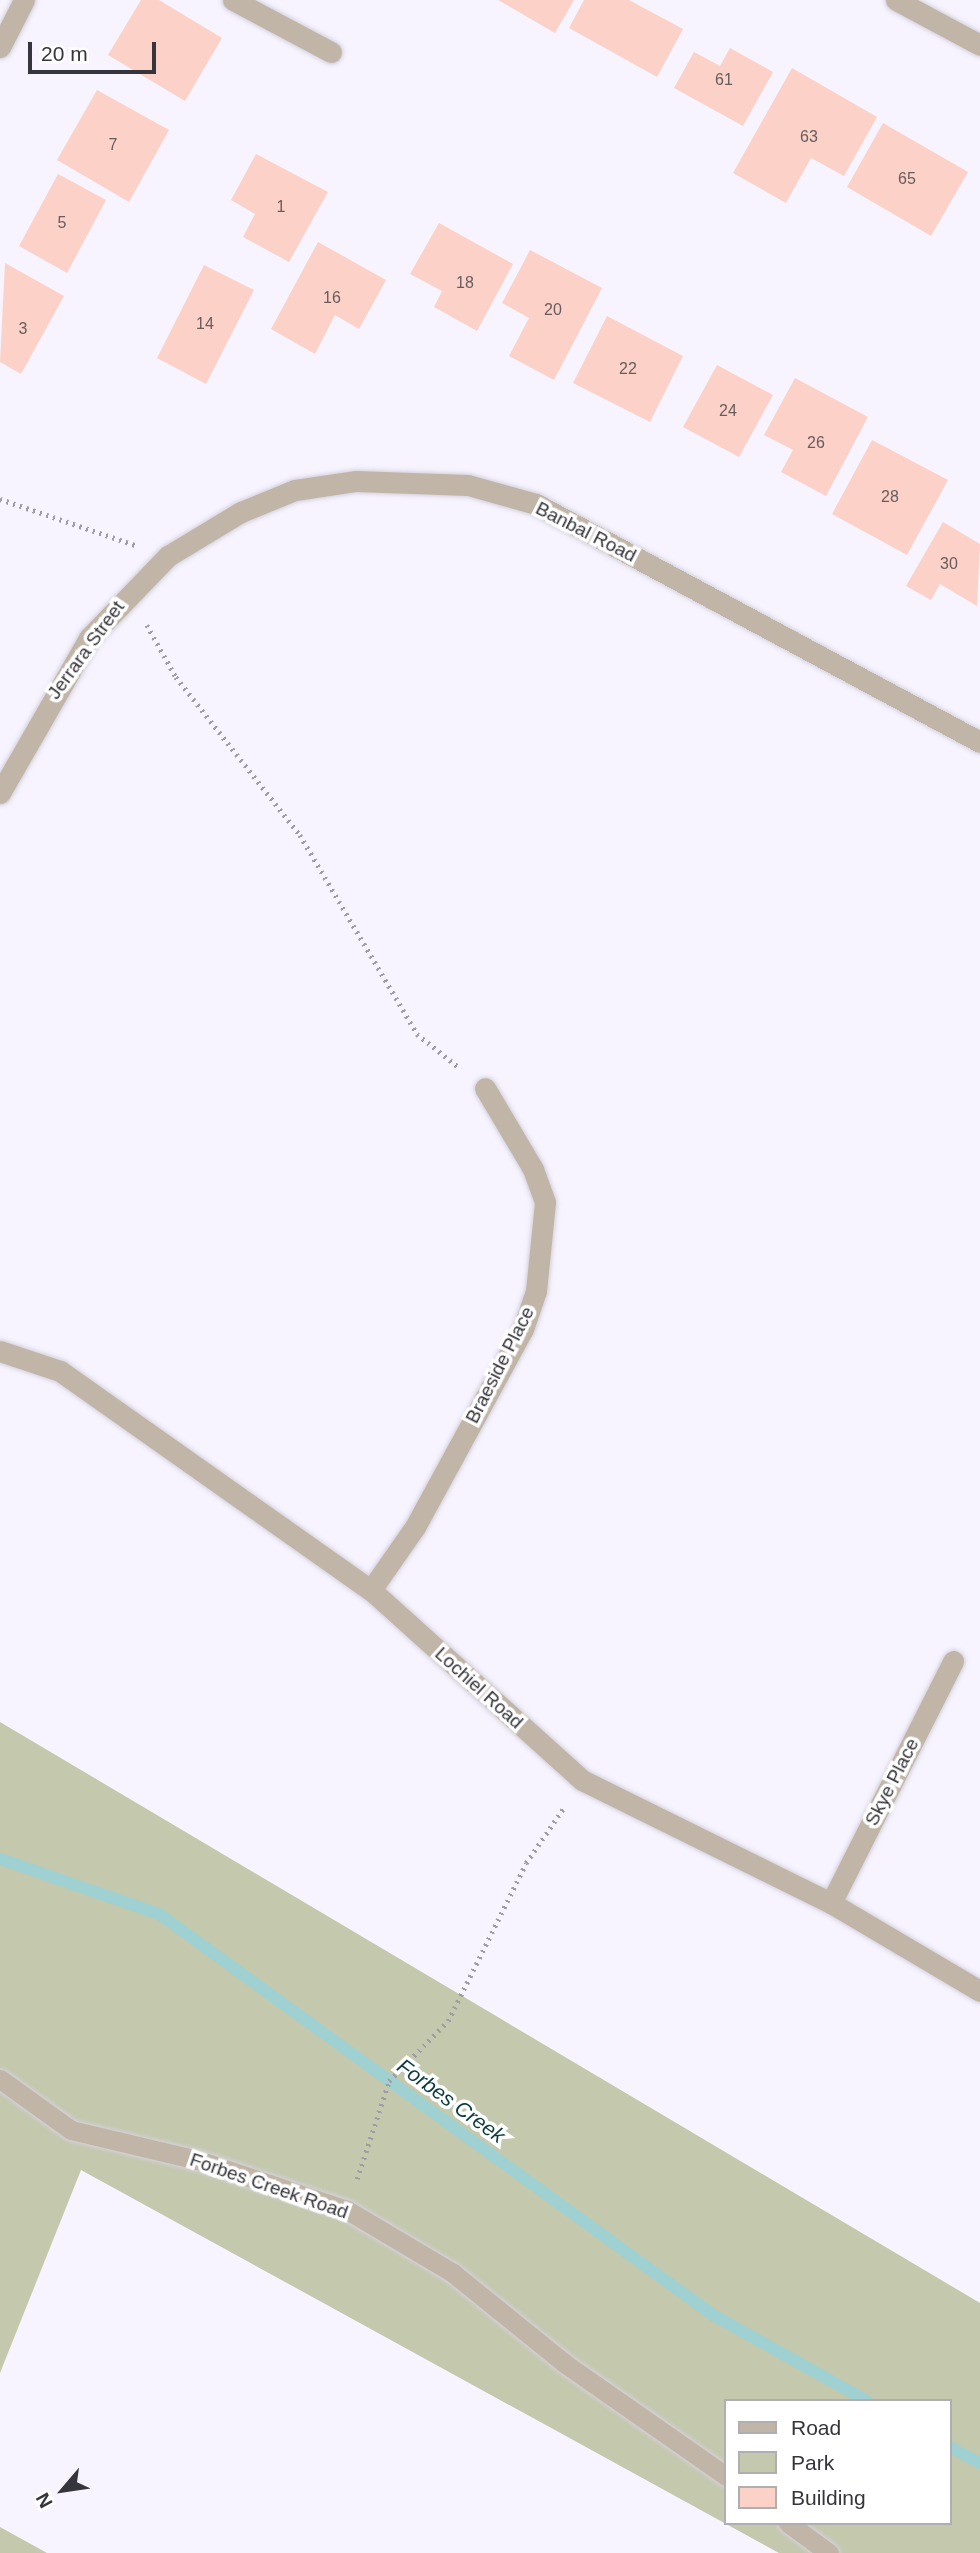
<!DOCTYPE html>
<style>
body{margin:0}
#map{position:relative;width:980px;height:2553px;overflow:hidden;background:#f7f4ff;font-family:Arial,sans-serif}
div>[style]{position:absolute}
.green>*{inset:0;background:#c4c8ad}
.stream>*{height:12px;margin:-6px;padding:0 6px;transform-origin:6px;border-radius:6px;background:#9fd0d2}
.building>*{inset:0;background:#fcd1c7}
.path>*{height:4.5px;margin-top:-2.25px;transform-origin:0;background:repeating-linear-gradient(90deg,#9e9ca5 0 2px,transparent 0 7px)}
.roads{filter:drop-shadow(0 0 2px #d4d2dc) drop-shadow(0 0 2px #d4d2dc)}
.service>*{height:19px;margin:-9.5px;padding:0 9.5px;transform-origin:9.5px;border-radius:9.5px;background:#c1b5a8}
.minor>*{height:21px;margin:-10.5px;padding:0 10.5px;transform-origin:10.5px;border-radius:10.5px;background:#c1b5a8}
.tertiary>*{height:21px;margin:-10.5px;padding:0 10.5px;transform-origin:10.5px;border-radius:10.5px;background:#c1b5a8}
span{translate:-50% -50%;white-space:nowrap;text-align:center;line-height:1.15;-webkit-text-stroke:7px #fff;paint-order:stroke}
.number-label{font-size:16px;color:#685c5e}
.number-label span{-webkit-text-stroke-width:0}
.street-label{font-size:19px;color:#36353b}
.water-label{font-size:21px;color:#0b3b3c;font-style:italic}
.legend{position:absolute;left:724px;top:2399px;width:228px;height:126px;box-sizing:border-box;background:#fff;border:2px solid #afaeb1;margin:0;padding:9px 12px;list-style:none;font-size:21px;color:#36353b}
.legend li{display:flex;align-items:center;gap:14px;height:35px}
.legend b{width:35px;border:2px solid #afaeb1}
.north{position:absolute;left:28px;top:2455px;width:70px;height:70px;-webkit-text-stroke:5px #fff;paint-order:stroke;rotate:241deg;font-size:19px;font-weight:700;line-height:28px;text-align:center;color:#36353b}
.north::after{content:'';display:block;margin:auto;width:24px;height:32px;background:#36353b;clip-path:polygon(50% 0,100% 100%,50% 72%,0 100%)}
.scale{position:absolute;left:28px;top:42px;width:128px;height:32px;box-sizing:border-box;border:4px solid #36353b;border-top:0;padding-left:9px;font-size:21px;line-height:24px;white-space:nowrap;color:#36353b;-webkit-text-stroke:5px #fff;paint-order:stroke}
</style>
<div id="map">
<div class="green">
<i style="clip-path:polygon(evenodd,0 1722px,980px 2303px,980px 2553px,779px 2553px,81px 2170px,0 2373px,0 1722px,726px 2401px,950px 2401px,950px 2523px,726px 2523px,726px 2401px)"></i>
<i style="clip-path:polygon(0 2527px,47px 2553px,0 2553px)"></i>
</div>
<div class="stream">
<i style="left:0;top:1859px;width:168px;rotate:19.1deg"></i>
<i style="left:159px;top:1914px;width:684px;rotate:35.9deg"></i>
<i style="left:713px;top:2315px;width:176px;rotate:29.2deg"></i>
<i style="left:950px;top:2447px;width:34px;rotate:28deg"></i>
</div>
<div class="building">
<i style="clip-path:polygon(141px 0,159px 0,222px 38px,185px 101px,108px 55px)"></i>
<i style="clip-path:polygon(498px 0,574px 0,555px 33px)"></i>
<i style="clip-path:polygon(584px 0,629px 0,683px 29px,657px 77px,569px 28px)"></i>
<i style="clip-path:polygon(730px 48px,773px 72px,743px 126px,674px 88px,694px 52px,720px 66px)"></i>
<i style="clip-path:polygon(792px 68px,877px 117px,844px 176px,811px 158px,786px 203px,733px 173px)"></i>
<i style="clip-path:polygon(97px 90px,169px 130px,129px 202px,57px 160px)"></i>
<i style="clip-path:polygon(883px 123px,968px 172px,931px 236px,847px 187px)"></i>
<i style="clip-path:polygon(256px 154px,328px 192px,289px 262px,243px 237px,255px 214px,231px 200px)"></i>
<i style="clip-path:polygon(58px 174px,106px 200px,67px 273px,19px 246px)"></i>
<i style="clip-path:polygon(439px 223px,513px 264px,477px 331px,434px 307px,442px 291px,410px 274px)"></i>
<i style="clip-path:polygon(318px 242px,386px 280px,359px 329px,335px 315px,315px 354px,271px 329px)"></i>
<i style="clip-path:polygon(530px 250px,602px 288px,554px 380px,509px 356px,529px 318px,502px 303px)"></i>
<i style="clip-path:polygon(5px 263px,64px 296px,21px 374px,0 362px)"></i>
<i style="clip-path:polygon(204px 265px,254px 290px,206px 384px,157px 358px)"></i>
<i style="clip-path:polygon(607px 316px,683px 356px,650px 422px,573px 383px)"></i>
<i style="clip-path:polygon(717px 365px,773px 395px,739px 457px,683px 427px)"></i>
<i style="clip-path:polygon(795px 378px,868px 417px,826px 496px,781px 472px,793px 450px,764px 435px)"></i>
<i style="clip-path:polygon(872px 440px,948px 480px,907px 555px,832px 514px)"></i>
<i style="clip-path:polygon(943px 522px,980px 544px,977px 606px,940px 584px,931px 600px,906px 586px)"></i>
</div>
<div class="path">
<i style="left:0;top:499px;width:143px;rotate:18.8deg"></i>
<i style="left:147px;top:625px;width:60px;rotate:60.9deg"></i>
<i style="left:176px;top:677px;width:201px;rotate:51.9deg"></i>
<i style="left:300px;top:835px;width:231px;rotate:59.5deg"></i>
<i style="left:417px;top:1034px;width:56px;rotate:38.5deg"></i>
<i style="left:357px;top:2179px;width:103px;rotate:-71.9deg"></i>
<i style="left:389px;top:2081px;width:84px;rotate:-45.5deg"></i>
<i style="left:448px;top:2021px;width:176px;rotate:-63.7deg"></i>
<i style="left:526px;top:1863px;width:69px;rotate:-55.6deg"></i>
</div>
<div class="roads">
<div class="service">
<i style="left:0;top:2079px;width:87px;rotate:35.7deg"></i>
<i style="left:71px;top:2130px;width:130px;rotate:13.3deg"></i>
<i style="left:198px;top:2160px;width:157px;rotate:18.6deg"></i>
<i style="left:347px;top:2210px;width:123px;rotate:30.7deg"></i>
<i style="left:453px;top:2273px;width:143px;rotate:39deg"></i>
<i style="left:564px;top:2363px;width:198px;rotate:34.9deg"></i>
<i style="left:788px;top:2523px;width:51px;rotate:36.2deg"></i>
</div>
<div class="minor">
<i style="left:233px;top:0;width:111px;rotate:28deg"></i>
<i style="left:0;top:47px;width:53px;rotate:-62.9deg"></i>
<i style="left:0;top:793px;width:179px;rotate:-60.1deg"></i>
<i style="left:89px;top:638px;width:114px;rotate:-46.1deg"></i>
<i style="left:168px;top:556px;width:85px;rotate:-31.1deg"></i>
<i style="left:241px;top:512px;width:58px;rotate:-22.2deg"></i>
<i style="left:295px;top:490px;width:62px;rotate:-8.4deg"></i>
<i style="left:356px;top:481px;width:112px;rotate:2deg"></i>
<i style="left:468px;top:485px;width:71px;rotate:15.6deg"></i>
<i style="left:536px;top:504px;width:504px;rotate:28.19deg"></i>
<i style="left:0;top:1351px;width:63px;rotate:18.4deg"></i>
<i style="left:60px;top:1371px;width:380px;rotate:35.2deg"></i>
<i style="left:371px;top:1590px;width:284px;rotate:42deg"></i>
<i style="left:582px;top:1780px;width:278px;rotate:26.3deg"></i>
<i style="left:831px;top:1903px;width:173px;rotate:30.6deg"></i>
<i style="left:371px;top:1590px;width:77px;rotate:-55.1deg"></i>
<i style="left:415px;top:1527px;width:226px;rotate:-61.4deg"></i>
<i style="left:523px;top:1329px;width:40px;rotate:-71.1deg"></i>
<i style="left:536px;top:1291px;width:89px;rotate:-84.2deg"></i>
<i style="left:545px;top:1202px;width:35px;rotate:-110deg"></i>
<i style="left:533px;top:1169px;width:94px;rotate:-120.7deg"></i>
<i style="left:831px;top:1903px;width:271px;rotate:-63.2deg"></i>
</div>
<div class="tertiary">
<i style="left:896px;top:0;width:95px;rotate:28.2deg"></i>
</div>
</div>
<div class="number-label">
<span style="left:724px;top:80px">61</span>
<span style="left:809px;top:137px">63</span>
<span style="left:113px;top:145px">7</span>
<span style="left:907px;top:179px">65</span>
<span style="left:281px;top:207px">1</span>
<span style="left:62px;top:223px">5</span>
<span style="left:465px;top:283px">18</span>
<span style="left:332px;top:298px">16</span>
<span style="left:553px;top:310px">20</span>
<span style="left:205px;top:324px">14</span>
<span style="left:23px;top:329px">3</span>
<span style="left:628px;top:369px">22</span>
<span style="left:728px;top:411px">24</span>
<span style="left:816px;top:443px">26</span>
<span style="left:890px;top:497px">28</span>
<span style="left:949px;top:564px">30</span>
</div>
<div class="street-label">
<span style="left:586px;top:532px;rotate:27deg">Banbal Road</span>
<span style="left:86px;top:650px;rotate:-54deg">Jerrara Street</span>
<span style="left:500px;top:1365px;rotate:-63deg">Braeside Place</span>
<span style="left:479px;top:1688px;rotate:42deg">Lochiel Road</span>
<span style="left:892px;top:1782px;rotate:-63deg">Skye Place</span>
<span style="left:269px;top:2186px;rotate:19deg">Forbes Creek Road</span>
</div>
<div class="water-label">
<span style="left:451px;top:2101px;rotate:36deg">Forbes Creek</span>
</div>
<ul class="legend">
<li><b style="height:9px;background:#c1b5a8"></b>Road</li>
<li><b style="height:19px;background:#c4c8ad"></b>Park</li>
<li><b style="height:19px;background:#fcd1c7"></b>Building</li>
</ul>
<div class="north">N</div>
<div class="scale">20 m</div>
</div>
